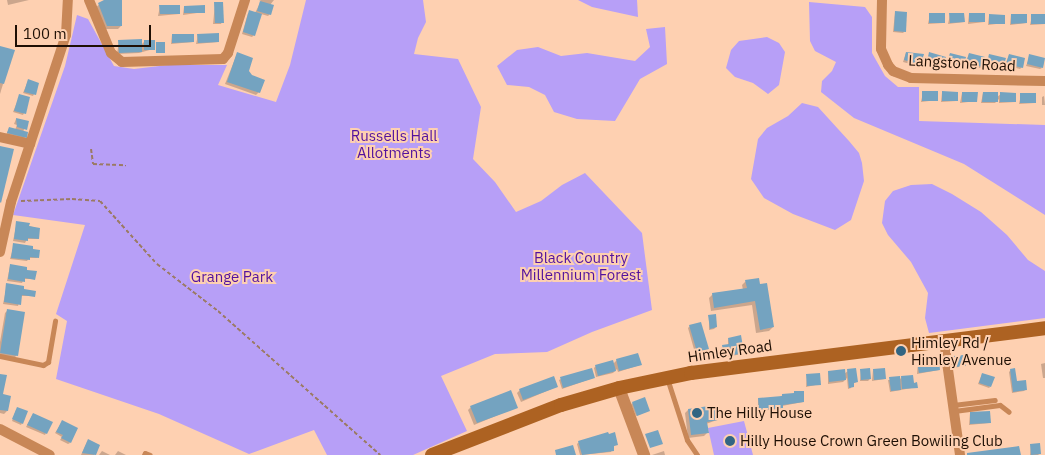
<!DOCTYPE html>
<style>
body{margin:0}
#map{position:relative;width:1045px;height:455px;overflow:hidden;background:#fed0b1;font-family:"IBM Plex Sans",sans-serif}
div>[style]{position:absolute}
.green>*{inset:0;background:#b79ff7}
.shadow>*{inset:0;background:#0003}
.building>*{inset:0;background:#74a3c0}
.path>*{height:2px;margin-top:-1px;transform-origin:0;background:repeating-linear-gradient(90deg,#9b7a64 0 4px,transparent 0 6.5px)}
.service>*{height:5px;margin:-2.5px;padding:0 2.5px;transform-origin:2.5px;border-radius:2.5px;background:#c88757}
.minor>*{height:10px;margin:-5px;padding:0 5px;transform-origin:5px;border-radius:5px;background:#c88757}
.tertiary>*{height:12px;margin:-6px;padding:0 6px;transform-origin:6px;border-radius:6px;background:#c88757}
.secondary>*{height:14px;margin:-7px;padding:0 7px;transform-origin:7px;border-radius:7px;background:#ad6222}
.dots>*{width:14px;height:14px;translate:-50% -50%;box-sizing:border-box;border:2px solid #fed0b1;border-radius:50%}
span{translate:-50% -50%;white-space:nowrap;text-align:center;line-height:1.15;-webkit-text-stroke:4px #fed0b1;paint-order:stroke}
.street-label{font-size:15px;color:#1e0f04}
.park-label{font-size:15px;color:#53129e}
.poi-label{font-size:15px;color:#1e0f04}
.left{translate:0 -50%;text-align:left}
.scale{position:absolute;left:15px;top:25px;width:136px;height:22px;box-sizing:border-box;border:2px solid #1e0f04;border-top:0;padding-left:6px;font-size:15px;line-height:18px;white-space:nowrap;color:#1e0f04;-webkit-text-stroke:4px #fed0b1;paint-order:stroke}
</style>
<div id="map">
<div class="green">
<i style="clip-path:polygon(306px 0,423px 0,426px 22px,418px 38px,414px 54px,458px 59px,481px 107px,473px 159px,495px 182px,516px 212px,541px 201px,562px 185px,585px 173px,642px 233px,652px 310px,592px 332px,547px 352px,495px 354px,441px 376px,467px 431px,413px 455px,327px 455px,314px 430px,249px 454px,159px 414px,56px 379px,67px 321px,56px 314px,85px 225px,13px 215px,65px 66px,77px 15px,88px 19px,114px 66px,134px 69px,168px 65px,227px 65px,218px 85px,276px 102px,290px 65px)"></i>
<i style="clip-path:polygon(578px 0,637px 0,638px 17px,592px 7px)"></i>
<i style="clip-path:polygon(809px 2px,865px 7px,872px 17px,872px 53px,885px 76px,898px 87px,919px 87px,919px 121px,1045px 125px,1045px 215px,964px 164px,854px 118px,821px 92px,822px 81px,832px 71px,836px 62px,815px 51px,810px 41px)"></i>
<i style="clip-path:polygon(665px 27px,667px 64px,640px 79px,615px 121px,577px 119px,554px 112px,545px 95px,529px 87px,507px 85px,497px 66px,517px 50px,538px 47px,561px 56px,587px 53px,635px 61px,650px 47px,646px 29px)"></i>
<i style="clip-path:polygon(767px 37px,779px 43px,785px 52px,779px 85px,768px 94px,753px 83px,735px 77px,726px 68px,731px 50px,739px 41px)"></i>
<i style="clip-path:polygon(802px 103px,818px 107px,849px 141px,859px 153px,862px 163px,864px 181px,851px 220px,835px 230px,793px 214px,764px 198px,751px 179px,758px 139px,767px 128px,788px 116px)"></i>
<i style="clip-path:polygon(932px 184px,952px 194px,981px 212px,1007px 235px,1028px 260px,1045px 271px,1045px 318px,929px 333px,925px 318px,928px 293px,911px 262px,888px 235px,882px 223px,885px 201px,893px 191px,911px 185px)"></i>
<i style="clip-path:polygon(744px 421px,753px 455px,714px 455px,708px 428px)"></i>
</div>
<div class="shadow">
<i style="clip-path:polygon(7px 0,29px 0,8px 5px)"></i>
<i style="clip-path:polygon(105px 0,121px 0,121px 26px,118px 29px,104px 29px,96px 7px)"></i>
<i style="clip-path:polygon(274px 0,270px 5px,270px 14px,268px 16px,261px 14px,254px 35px,252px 37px,242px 34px,248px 13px,255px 13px,261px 1px,259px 0)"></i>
<i style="clip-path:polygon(215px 4px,222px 22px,221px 24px,213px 24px)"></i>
<i style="clip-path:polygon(160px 6px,179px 14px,158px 16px)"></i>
<i style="clip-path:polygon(184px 7px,204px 12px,183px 15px)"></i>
<i style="clip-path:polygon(895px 13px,905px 31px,903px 33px,893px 32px)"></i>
<i style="clip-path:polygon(930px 14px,943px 23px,928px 24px)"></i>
<i style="clip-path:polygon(969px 14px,984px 22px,968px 24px)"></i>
<i style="clip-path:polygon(950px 15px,964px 22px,948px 24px)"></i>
<i style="clip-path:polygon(1011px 15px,1026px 23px,1010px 25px)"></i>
<i style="clip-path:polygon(989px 16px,1004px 23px,988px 25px)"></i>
<i style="clip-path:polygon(1032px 16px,1045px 16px,1045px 24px,1030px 25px)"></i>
<i style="clip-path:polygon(172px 35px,193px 42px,171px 44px)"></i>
<i style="clip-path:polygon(198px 35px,218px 42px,196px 44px)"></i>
<i style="clip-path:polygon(119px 41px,141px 45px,145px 41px,153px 49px,139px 53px,117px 54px)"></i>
<i style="clip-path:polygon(0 47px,13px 51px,0 94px)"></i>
<i style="clip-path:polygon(906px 53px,923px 55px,920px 64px,918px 66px,903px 62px)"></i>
<i style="clip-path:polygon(237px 54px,259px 92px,256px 95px,225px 84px)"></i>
<i style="clip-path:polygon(930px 54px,942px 66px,940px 67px,926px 64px)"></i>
<i style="clip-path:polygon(950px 54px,967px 59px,969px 54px,982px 67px,980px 68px,963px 64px,961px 68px,946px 64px)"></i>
<i style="clip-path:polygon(990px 55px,1002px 67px,1000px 69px,986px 65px)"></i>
<i style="clip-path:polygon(1009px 55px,1022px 67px,1020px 69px,1005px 65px)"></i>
<i style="clip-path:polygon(1030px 56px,1042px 68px,1040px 69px,1026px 66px)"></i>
<i style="clip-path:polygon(28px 81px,34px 94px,33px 96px,23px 93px)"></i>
<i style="clip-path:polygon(923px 92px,937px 100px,921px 102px)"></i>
<i style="clip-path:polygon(942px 93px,956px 101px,941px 102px)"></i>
<i style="clip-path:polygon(962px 93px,976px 101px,960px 103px)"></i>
<i style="clip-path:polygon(983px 93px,997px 97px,1001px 94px,1015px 102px,999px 103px,999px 99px,995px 103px,981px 103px)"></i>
<i style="clip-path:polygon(20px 95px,24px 113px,23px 115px,13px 112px)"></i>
<i style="clip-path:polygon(1021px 95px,1035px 103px,1019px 104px)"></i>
<i style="clip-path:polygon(1044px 96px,1045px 105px,1042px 105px,1042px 97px)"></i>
<i style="clip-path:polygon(16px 119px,27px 122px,23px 132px,27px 133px,24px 139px,6px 135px,9px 128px,15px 130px,17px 125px,14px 124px)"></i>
<i style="clip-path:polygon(17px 222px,39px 229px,38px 239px,27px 239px,25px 243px,13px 241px)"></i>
<i style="clip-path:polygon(14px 245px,38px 258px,29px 258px,27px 261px,10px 259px)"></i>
<i style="clip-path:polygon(10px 266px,25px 271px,34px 279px,24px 279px,22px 283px,7px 281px)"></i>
<i style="clip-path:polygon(746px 281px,773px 327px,769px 331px,756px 333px,752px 305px,711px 311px,709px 298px,713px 294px,743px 290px,742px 285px)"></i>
<i style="clip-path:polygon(7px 285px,23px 290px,34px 296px,21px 296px,18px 306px,3px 304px)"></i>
<i style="clip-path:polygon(8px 310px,17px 355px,14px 358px,0 356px,0 342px,5px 313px)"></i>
<i style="clip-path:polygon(709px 316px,716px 327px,714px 329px,709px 330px)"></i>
<i style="clip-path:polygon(690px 326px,708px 349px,706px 350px,695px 353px,688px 328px)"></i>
<i style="clip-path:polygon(728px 339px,743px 352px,741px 354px,723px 358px,721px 348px,728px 346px)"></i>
<i style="clip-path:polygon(954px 357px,964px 366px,953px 368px)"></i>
<i style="clip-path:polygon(617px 360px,640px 365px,618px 372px,617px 369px,613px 373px,596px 377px,594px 368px,596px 366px,613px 364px)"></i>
<i style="clip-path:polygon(918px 363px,939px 370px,917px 374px)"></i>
<i style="clip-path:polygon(1045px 363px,1045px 378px,1043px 378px,1041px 364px)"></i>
<i style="clip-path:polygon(861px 370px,870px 379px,868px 381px,860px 381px)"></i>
<i style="clip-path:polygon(873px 370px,885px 379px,872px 381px)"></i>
<i style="clip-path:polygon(1011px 370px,1016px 382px,1026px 389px,1024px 391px,1012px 393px,1009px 372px)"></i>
<i style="clip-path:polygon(848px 371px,856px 382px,852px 384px,851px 388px,848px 389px,847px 378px,843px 382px,828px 384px,828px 372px,844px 374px)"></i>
<i style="clip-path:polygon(982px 374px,990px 387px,989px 388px,978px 384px)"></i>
<i style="clip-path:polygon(0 375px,2px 395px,7px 411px,4px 414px,0 413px)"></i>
<i style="clip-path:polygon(807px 375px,820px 384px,806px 387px)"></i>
<i style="clip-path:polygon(902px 377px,917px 387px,890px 392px,888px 380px,899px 380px)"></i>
<i style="clip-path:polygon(593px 378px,562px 389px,559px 380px,561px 379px)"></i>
<i style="clip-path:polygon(556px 387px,521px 402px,517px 393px,520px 390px)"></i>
<i style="clip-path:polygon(783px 395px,803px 402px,782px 406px,780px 409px,758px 411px,758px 399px,780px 397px)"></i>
<i style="clip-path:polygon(633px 403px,648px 411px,636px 416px,631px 404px)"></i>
<i style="clip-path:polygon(471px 407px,517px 407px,474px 425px,468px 410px)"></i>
<i style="clip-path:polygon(715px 407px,717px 420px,706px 424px,707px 433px,704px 436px,688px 438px,685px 413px,688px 410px)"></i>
<i style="clip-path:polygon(16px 410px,22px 423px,21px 425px,12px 421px)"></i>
<i style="clip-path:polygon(970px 413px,989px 423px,969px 425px)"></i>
<i style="clip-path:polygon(33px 414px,46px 433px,45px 435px,26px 427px)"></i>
<i style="clip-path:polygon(62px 422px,70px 443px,68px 444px,60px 440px,62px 437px,55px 433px)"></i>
<i style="clip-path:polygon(87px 442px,99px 445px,94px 455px,81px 455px)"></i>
<i style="clip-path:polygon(579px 442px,617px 444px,613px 447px,611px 452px,580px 455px,577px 444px)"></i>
<i style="clip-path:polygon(1031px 445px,1040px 453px,1038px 455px,1030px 455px)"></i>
<i style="clip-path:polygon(102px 451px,110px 455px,99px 455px)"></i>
<i style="clip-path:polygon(118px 451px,126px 455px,115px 455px)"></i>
<i style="clip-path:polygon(664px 451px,665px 455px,652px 455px)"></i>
</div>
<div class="building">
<i style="clip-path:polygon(104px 0,122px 0,122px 26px,107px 26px,98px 3px)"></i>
<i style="clip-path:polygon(260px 1px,274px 5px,271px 15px,257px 11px)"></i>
<i style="clip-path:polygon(214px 2px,223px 2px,224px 23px,215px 23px)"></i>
<i style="clip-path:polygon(159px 5px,180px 5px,180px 14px,160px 14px)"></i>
<i style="clip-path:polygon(205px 5px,205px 13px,184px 13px,184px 6px)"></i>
<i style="clip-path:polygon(249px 10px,262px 14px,255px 36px,243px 32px)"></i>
<i style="clip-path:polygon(895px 11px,907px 12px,906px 32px,894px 31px)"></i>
<i style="clip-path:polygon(929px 13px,945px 13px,945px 23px,929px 23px)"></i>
<i style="clip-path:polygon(949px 13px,964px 13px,965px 22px,950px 23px)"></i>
<i style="clip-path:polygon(969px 13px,985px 13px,985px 22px,969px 22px)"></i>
<i style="clip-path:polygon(989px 14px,1005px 15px,1005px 24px,989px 24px)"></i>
<i style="clip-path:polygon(1011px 14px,1027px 14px,1027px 23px,1011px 24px)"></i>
<i style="clip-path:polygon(1031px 14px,1045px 14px,1045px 24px,1031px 24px)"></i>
<i style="clip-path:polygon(219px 33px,219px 42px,198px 43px,197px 34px)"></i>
<i style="clip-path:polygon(172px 34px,194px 34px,194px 42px,172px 43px)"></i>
<i style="clip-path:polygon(142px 39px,142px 52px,119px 53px,118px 40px)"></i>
<i style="clip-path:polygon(144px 40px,155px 40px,155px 50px,144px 50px)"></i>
<i style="clip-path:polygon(156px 42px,165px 42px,165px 53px,156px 53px)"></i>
<i style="clip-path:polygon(0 46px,15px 50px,4px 84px,0 83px)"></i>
<i style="clip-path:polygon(237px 52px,253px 58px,249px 71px,252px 75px,265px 80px,260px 93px,227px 82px)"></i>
<i style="clip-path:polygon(906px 52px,924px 54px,921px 65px,904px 60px)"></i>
<i style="clip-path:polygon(929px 52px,946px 57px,943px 66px,927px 62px)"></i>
<i style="clip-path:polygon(950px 53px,966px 57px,964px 67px,947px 63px)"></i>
<i style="clip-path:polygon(969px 53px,985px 57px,983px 67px,966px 63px)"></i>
<i style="clip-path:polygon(989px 54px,1006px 58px,1003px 68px,987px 63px)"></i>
<i style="clip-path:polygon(1009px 54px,1025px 58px,1023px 68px,1006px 64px)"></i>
<i style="clip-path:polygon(1029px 54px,1045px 58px,1043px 68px,1027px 64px)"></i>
<i style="clip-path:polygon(28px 79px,39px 83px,36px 95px,24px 92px)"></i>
<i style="clip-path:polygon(922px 91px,938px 91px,938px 101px,922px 101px)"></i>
<i style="clip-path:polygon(942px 91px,958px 92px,958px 101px,942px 101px)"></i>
<i style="clip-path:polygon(962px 92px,978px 92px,977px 102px,962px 102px)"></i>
<i style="clip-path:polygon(983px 92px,998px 92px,998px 102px,982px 102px)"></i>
<i style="clip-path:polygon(1000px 92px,1016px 93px,1016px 102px,1000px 102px)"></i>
<i style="clip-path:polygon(1020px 93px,1036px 93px,1036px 103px,1020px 103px)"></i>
<i style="clip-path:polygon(19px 94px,30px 97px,26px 114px,14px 111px)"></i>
<i style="clip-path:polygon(16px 118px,29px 121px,27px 130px,17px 127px)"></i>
<i style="clip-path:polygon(9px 127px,28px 132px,27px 138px,7px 133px)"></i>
<i style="clip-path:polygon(0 146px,14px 149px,1px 203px,0 202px)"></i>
<i style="clip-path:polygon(16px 221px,30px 223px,29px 226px,40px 228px,39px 239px,28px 238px,28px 241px,14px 239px)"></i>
<i style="clip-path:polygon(13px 243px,33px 246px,33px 249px,40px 250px,39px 258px,30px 257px,30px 260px,11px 258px)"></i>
<i style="clip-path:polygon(10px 264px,27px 267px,27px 270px,37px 271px,35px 280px,25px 278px,25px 282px,8px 279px)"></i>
<i style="clip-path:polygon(759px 278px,760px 284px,767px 283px,774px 327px,760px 330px,755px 301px,714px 308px,712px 293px,747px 288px,745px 280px)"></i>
<i style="clip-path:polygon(6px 283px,24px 286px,24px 289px,36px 291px,35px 297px,22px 295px,21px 305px,4px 302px)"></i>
<i style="clip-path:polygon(7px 309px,25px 312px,18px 356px,0 353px)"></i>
<i style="clip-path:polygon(716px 314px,717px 327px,710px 329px,708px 315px)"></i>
<i style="clip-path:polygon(701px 322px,709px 349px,697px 352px,689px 325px)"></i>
<i style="clip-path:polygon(741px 335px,744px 353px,724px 357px,722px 345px,729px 344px,728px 338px)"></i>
<i style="clip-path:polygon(638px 353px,642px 365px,619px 371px,616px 359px)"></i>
<i style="clip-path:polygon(964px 355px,966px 366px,955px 367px,953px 356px)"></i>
<i style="clip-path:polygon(613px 360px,616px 371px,598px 376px,595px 365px)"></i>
<i style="clip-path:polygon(939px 360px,940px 370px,919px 373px,917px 362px)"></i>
<i style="clip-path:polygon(592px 368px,595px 378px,563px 388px,560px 377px)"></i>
<i style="clip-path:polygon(856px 368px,858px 382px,854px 383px,854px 387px,849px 388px,847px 369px)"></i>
<i style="clip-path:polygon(870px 368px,871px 379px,861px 380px,860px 369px)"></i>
<i style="clip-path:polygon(885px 368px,886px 379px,874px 380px,873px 369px)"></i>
<i style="clip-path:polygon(1015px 368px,1017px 381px,1026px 380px,1027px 390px,1013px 392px,1010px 369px)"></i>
<i style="clip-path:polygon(845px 369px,846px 380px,829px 382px,828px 371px)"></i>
<i style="clip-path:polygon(820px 373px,821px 385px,807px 386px,806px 374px)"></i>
<i style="clip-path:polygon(982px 373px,995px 377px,991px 387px,979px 383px)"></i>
<i style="clip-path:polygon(0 374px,7px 375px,3px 394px,11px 396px,8px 411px,0 410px)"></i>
<i style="clip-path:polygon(913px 375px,914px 383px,917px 382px,918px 388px,902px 389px,901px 376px)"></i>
<i style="clip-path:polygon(554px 376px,558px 387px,523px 400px,519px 389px)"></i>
<i style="clip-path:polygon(900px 376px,901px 390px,891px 391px,889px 377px)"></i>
<i style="clip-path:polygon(511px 390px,518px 408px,477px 423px,470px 406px)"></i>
<i style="clip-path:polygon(794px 391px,804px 391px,804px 402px,783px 405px,783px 408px,759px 410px,758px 398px,782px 396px,782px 394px,794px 393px)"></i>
<i style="clip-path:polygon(645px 397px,650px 411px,637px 416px,632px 402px)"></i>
<i style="clip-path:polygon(716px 405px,718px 420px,707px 422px,709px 433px,691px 435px,688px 409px)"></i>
<i style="clip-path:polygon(17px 407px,28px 411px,23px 424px,12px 419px)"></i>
<i style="clip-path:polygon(990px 411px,991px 423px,970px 424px,970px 412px)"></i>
<i style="clip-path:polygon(33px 413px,53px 422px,47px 434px,27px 425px)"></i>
<i style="clip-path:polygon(62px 420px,78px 428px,71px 443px,61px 438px,63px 435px,56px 432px)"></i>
<i style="clip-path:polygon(658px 430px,663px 444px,650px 448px,645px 434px)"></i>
<i style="clip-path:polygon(608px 432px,609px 434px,615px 432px,618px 445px,614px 446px,614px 451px,582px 455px,578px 441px)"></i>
<i style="clip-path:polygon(88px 439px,100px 445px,96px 455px,82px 453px)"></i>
<i style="clip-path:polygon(1040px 443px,1041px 454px,1031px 455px,1030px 444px)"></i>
<i style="clip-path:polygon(573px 445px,576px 455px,556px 455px,555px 450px)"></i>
<i style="clip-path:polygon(1019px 446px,1021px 455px,967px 455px,967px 453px)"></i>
</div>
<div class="path">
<i style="left:91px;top:149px;width:15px;rotate:82deg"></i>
<i style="left:93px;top:164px;width:33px;rotate:2deg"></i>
<i style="left:21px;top:201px;width:51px;rotate:-2.2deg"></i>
<i style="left:72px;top:199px;width:28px;rotate:4deg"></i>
<i style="left:100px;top:201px;width:85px;rotate:47.9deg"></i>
<i style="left:157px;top:264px;width:77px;rotate:37.6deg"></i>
<i style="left:218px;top:311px;width:217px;rotate:41.6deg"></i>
</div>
<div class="service">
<i style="left:0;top:356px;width:44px;rotate:11.8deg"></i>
<i style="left:43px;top:365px;width:6px;rotate:-31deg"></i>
<i style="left:48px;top:362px;width:42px;rotate:-80.3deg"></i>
<i style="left:667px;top:378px;width:65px;rotate:72.1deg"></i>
<i style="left:687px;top:440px;width:18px;rotate:56deg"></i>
<i style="left:953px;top:405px;width:42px;rotate:-6.8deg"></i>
<i style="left:954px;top:411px;width:46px;rotate:-7.4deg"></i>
<i style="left:1000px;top:405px;width:11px;rotate:38deg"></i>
<i style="left:144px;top:455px;width:2px;rotate:-63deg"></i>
<i style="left:145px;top:453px;width:5px;rotate:22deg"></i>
</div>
<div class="minor">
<i style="left:89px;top:0;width:57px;rotate:67.5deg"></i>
<i style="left:111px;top:53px;width:14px;rotate:39deg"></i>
<i style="left:122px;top:62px;width:101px;rotate:-1.7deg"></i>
<i style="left:223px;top:59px;width:8px;rotate:-50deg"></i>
<i style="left:228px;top:53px;width:56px;rotate:-72.2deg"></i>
<i style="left:882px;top:0;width:49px;rotate:91.2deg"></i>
<i style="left:881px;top:49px;width:17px;rotate:66deg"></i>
<i style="left:888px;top:65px;width:8px;rotate:50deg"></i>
<i style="left:893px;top:71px;width:19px;rotate:21deg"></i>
<i style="left:911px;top:78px;width:134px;rotate:1.3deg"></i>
<i style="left:0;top:137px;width:31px;rotate:13deg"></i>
<i style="left:0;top:252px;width:51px;rotate:-77.6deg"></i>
<i style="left:11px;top:202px;width:176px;rotate:-71.8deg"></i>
<i style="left:66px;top:35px;width:35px;rotate:-87deg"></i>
<i style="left:944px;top:341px;width:115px;rotate:82deg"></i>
<i style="left:0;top:429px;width:56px;rotate:27.5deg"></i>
</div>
<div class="tertiary">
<i style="left:619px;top:388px;width:72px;rotate:69.5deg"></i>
</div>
<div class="secondary">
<i style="left:432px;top:455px;width:138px;rotate:-21.2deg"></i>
<i style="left:561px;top:405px;width:60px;rotate:-16.3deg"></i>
<i style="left:619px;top:388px;width:74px;rotate:-11.8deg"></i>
<i style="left:691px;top:373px;width:357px;rotate:-7.2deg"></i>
</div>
<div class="dots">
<i style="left:901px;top:351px;background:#326582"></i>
<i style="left:697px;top:413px;background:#326582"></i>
<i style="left:730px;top:441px;background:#326582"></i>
</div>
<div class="street-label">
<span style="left:962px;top:63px;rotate:3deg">Langstone Road</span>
<span style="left:730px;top:351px;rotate:-8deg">Himley Road</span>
</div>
<div class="park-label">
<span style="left:394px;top:144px">Russells Hall<br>Allotments</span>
<span style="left:581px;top:266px">Black Country<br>Millennium Forest</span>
<span style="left:232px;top:277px">Grange Park</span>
</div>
<div class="poi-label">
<span class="left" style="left:911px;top:351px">Himley Rd /<br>Himley Avenue</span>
<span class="left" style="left:707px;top:413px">The Hilly House</span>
<span class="left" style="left:740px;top:441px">Hilly House Crown Green Bowiling Club</span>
</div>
<div class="scale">100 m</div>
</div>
